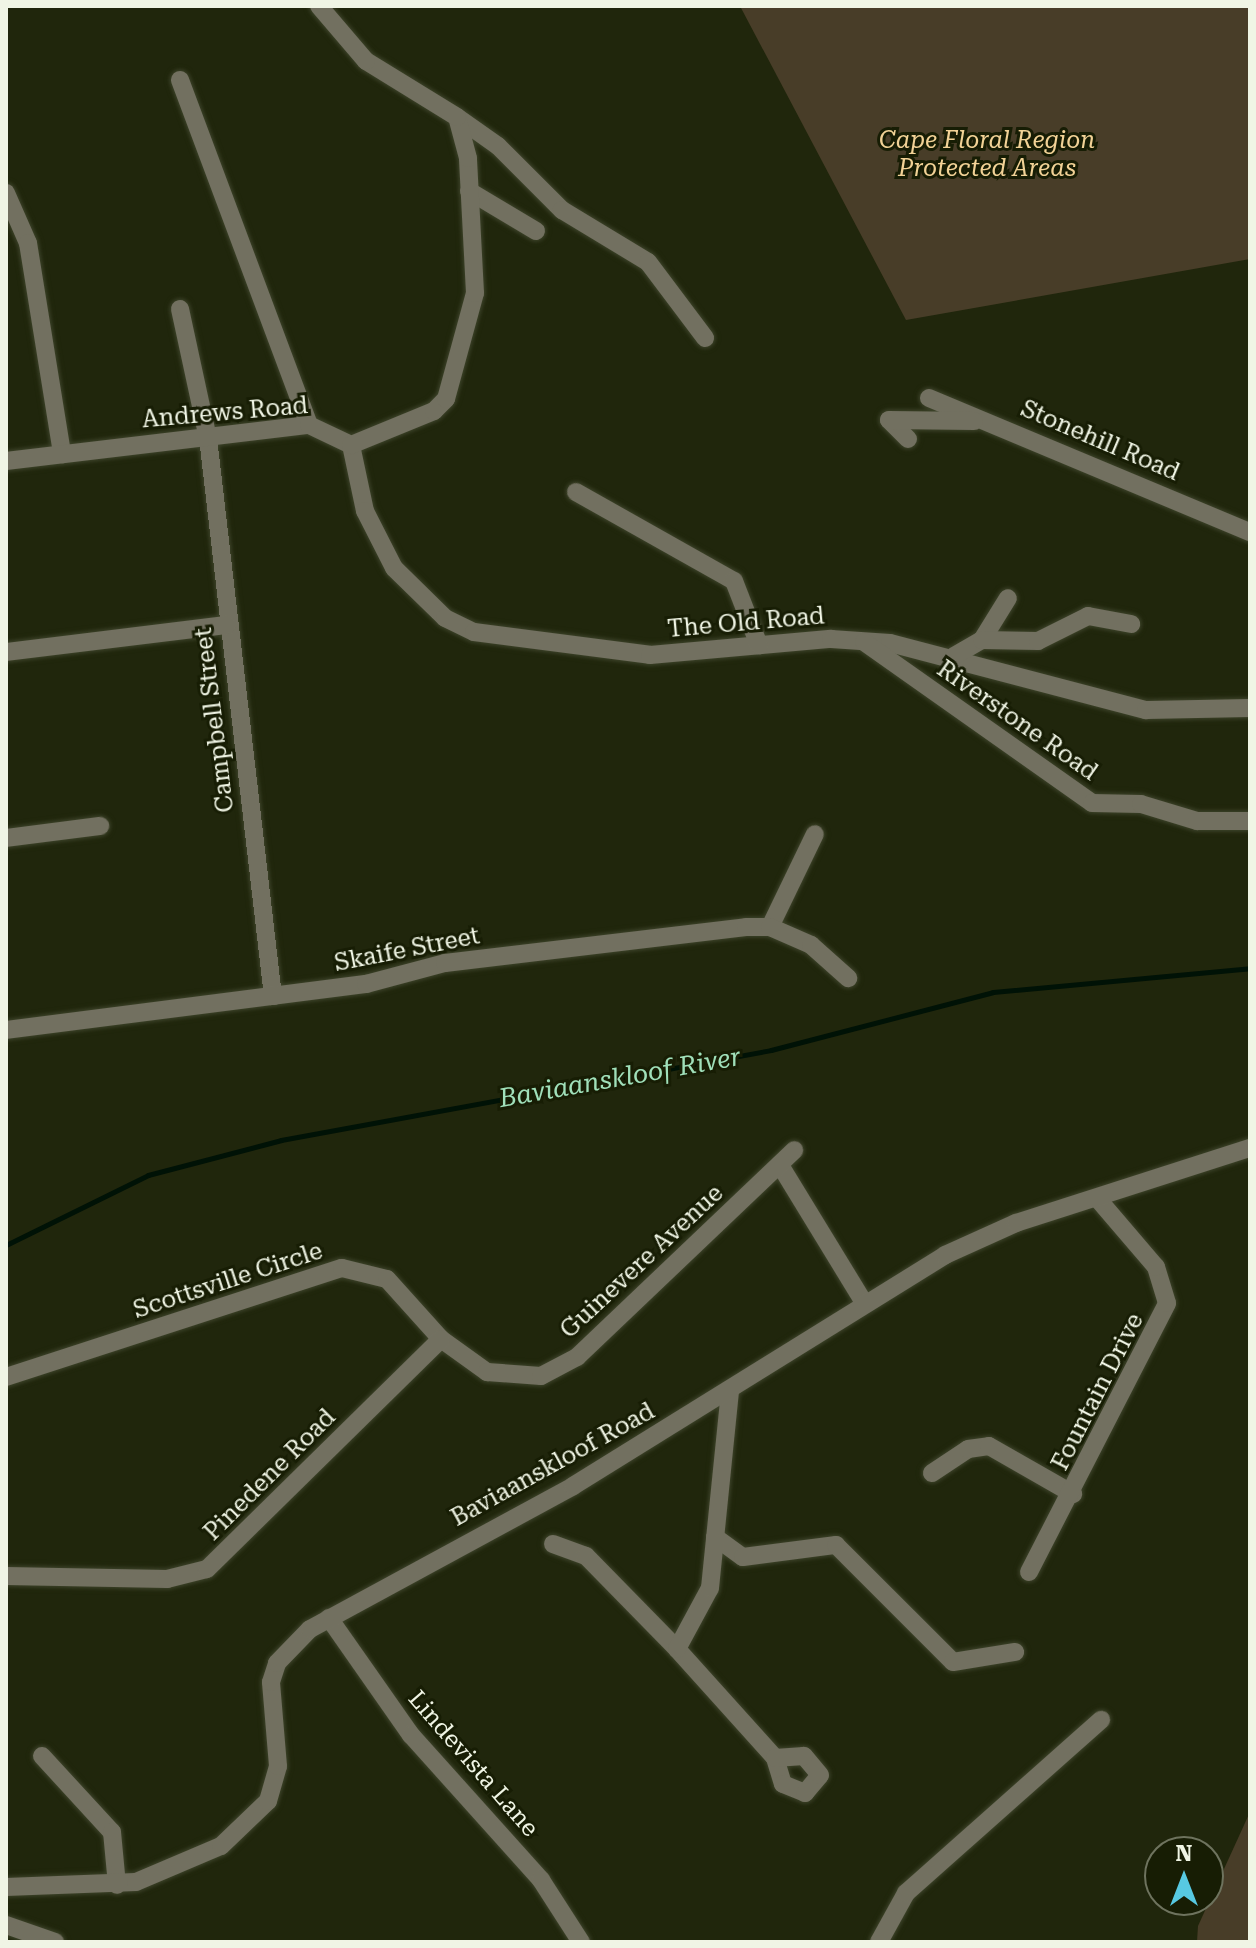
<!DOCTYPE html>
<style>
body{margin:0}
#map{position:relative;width:1256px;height:1948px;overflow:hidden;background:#20260c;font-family:"Roboto Serif",serif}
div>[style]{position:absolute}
.green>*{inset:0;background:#483d28}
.stream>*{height:5px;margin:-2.5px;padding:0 2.5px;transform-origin:2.5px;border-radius:2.5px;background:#001206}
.roads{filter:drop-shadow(0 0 2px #3d432a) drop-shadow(0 0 2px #3d432a)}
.minor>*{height:18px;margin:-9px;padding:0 9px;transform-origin:9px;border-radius:9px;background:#727060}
span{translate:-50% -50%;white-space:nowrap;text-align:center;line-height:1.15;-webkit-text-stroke:6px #171d04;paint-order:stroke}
.park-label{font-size:24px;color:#f2d296;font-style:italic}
.street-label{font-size:24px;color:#f0f5e5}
.water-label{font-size:26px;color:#a0e0ba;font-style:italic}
.frame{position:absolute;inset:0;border:8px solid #f0f5e5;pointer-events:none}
.north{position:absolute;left:1144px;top:1836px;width:80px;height:80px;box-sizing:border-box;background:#171d04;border:2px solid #6e735e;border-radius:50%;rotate:0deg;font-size:22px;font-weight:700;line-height:32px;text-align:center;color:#f0f5e5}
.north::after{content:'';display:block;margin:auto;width:28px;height:36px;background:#57c9e2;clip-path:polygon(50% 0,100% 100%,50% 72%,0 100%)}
</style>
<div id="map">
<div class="green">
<i style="clip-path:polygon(740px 6px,1250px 6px,1250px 259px,906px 320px)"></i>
<i style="clip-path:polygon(1250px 1812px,1250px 1942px,1197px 1942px,1198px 1926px)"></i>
</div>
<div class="stream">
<i style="left:6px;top:1245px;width:158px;rotate:-26.2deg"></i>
<i style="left:148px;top:1175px;width:138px;rotate:-14.7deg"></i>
<i style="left:281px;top:1140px;width:498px;rotate:-10.4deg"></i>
<i style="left:771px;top:1050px;width:229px;rotate:-14.6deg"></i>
<i style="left:993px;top:992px;width:258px;rotate:-5.3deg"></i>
</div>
<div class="roads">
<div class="minor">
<i style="left:180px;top:80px;width:368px;rotate:69.5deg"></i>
<i style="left:457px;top:117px;width:50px;rotate:35.3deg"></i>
<i style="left:498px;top:146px;width:91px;rotate:45deg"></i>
<i style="left:562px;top:210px;width:100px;rotate:31.2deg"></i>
<i style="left:648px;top:262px;width:95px;rotate:53.1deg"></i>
<i style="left:469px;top:191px;width:78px;rotate:30.8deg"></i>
<i style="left:6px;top:193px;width:55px;rotate:66.3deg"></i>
<i style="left:28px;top:243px;width:214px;rotate:80.8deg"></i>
<i style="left:180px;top:309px;width:132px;rotate:77.8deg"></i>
<i style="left:208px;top:438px;width:562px;rotate:83.36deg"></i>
<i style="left:929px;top:398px;width:348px;rotate:22.7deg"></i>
<i style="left:908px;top:439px;width:27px;rotate:-135deg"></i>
<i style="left:889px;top:420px;width:85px;rotate:0.7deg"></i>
<i style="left:351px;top:445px;width:67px;rotate:78deg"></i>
<i style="left:365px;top:511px;width:64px;rotate:63deg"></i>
<i style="left:394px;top:568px;width:71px;rotate:44.4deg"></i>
<i style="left:445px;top:618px;width:32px;rotate:26deg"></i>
<i style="left:474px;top:632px;width:177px;rotate:7.4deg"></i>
<i style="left:650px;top:655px;width:182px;rotate:-5.1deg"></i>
<i style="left:831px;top:639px;width:59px;rotate:3.9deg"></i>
<i style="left:890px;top:643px;width:265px;rotate:14.7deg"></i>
<i style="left:1146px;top:710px;width:104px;rotate:-1.1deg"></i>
<i style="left:6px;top:461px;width:305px;rotate:-6.8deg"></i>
<i style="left:309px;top:425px;width:47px;rotate:25.5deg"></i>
<i style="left:351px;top:445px;width:90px;rotate:-22.3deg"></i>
<i style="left:434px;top:411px;width:17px;rotate:-45deg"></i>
<i style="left:446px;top:399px;width:110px;rotate:-74.7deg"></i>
<i style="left:475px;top:293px;width:135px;rotate:-93deg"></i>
<i style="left:468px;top:158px;width:42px;rotate:-105deg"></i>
<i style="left:457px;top:117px;width:107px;rotate:-148.4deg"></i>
<i style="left:366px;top:61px;width:72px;rotate:-130.5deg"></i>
<i style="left:576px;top:492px;width:181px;rotate:29.4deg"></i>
<i style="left:734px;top:581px;width:69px;rotate:68.7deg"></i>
<i style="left:982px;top:640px;width:49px;rotate:-58.2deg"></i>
<i style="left:864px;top:642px;width:279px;rotate:35.2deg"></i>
<i style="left:1092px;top:803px;width:49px;rotate:1.2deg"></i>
<i style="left:1141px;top:804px;width:59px;rotate:16.9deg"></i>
<i style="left:1197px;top:821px;width:53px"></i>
<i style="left:6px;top:652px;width:223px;rotate:-7deg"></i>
<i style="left:954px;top:656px;width:32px;rotate:-30deg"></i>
<i style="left:982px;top:640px;width:56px;rotate:1deg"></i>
<i style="left:1038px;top:641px;width:56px;rotate:-26.6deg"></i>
<i style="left:1088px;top:616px;width:44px;rotate:10.5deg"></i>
<i style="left:6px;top:838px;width:95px;rotate:-7.3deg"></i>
<i style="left:770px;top:927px;width:103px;rotate:-64.2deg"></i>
<i style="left:6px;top:1030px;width:363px;rotate:-7.3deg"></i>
<i style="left:366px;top:984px;width:82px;rotate:-14.9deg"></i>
<i style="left:445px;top:963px;width:303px;rotate:-6.8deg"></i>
<i style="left:746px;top:927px;width:24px"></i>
<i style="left:770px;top:927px;width:45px;rotate:23.7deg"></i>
<i style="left:811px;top:945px;width:50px;rotate:41.7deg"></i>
<i style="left:780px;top:1165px;width:159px;rotate:58.6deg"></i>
<i style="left:6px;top:1377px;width:353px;rotate:-18deg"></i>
<i style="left:342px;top:1268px;width:46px;rotate:13.7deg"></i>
<i style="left:387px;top:1279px;width:81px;rotate:48deg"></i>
<i style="left:441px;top:1339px;width:57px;rotate:35.7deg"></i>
<i style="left:487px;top:1372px;width:54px;rotate:4.2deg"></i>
<i style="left:541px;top:1376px;width:41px;rotate:-27.8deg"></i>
<i style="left:577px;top:1357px;width:300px;rotate:-43.6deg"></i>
<i style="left:932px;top:1473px;width:43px;rotate:-33.7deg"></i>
<i style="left:968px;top:1449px;width:21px;rotate:-8deg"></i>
<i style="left:989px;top:1446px;width:97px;rotate:29.7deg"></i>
<i style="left:715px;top:1537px;width:34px;rotate:36deg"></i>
<i style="left:743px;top:1557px;width:94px;rotate:-7.4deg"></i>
<i style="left:836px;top:1545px;width:165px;rotate:45deg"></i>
<i style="left:953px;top:1662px;width:63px;rotate:-9.2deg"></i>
<i style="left:553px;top:1544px;width:35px;rotate:20deg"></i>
<i style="left:586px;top:1556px;width:130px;rotate:45.6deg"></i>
<i style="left:677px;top:1649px;width:147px;rotate:48deg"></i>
<i style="left:775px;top:1758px;width:27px;rotate:73deg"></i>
<i style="left:783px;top:1784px;width:24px;rotate:22deg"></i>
<i style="left:805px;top:1793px;width:23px;rotate:-50deg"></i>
<i style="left:820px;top:1775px;width:25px;rotate:-130deg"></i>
<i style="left:804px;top:1756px;width:29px;rotate:176deg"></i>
<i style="left:1029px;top:1572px;width:302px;rotate:-62.8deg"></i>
<i style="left:1167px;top:1303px;width:38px;rotate:-107deg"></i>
<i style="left:1156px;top:1267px;width:91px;rotate:-130.5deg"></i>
<i style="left:6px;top:1576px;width:161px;rotate:1.1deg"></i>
<i style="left:167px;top:1579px;width:41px;rotate:-14deg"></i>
<i style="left:207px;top:1569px;width:328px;rotate:-44.5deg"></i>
<i style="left:329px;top:1618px;width:143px;rotate:55deg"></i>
<i style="left:411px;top:1735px;width:195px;rotate:48.1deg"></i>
<i style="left:541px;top:1880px;width:74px;rotate:57.2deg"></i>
<i style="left:677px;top:1649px;width:69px;rotate:-61.6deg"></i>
<i style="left:710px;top:1588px;width:199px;rotate:-84.2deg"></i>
<i style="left:42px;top:1756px;width:103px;rotate:47.4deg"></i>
<i style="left:112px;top:1832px;width:53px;rotate:84.6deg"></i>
<i style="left:6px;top:1887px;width:130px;rotate:-2.2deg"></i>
<i style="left:136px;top:1882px;width:92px;rotate:-23deg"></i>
<i style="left:221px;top:1846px;width:65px;rotate:-43.8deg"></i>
<i style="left:268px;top:1801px;width:36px;rotate:-74deg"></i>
<i style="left:278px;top:1766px;width:84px;rotate:-94.8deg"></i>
<i style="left:271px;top:1682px;width:20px;rotate:-72deg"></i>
<i style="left:277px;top:1663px;width:47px;rotate:-45.9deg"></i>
<i style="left:310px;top:1629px;width:299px;rotate:-28.5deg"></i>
<i style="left:573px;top:1486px;width:438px;rotate:-31.8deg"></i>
<i style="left:945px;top:1255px;width:78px;rotate:-24.3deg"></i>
<i style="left:1016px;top:1223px;width:246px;rotate:-17.8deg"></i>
<i style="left:6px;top:1925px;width:52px;rotate:19.1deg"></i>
<i style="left:879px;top:1942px;width:56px;rotate:-61.1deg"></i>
<i style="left:906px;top:1893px;width:261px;rotate:-41.6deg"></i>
</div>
</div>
<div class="park-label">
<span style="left:987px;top:155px">Cape Floral Region<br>Protected Areas</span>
</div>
<div class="street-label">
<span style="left:225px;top:413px;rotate:-5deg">Andrews Road</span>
<span style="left:1100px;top:441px;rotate:23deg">Stonehill Road</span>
<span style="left:746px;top:623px;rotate:-5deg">The Old Road</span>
<span style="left:215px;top:720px;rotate:-97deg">Campbell Street</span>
<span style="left:1017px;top:721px;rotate:35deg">Riverstone Road</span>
<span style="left:407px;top:950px;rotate:-11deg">Skaife Street</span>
<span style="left:642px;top:1262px;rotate:-43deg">Guinevere Avenue</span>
<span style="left:228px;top:1281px;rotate:-18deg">Scottsville Circle</span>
<span style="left:1098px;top:1392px;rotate:-63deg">Fountain Drive</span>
<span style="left:553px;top:1465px;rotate:-29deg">Baviaanskloof Road</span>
<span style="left:270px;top:1475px;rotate:-45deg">Pinedene Road</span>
<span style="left:473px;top:1764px;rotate:49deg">Lindevista Lane</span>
</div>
<div class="water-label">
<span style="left:620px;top:1078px;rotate:-10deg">Baviaanskloof River</span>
</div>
<div class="frame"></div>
<div class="north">N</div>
</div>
